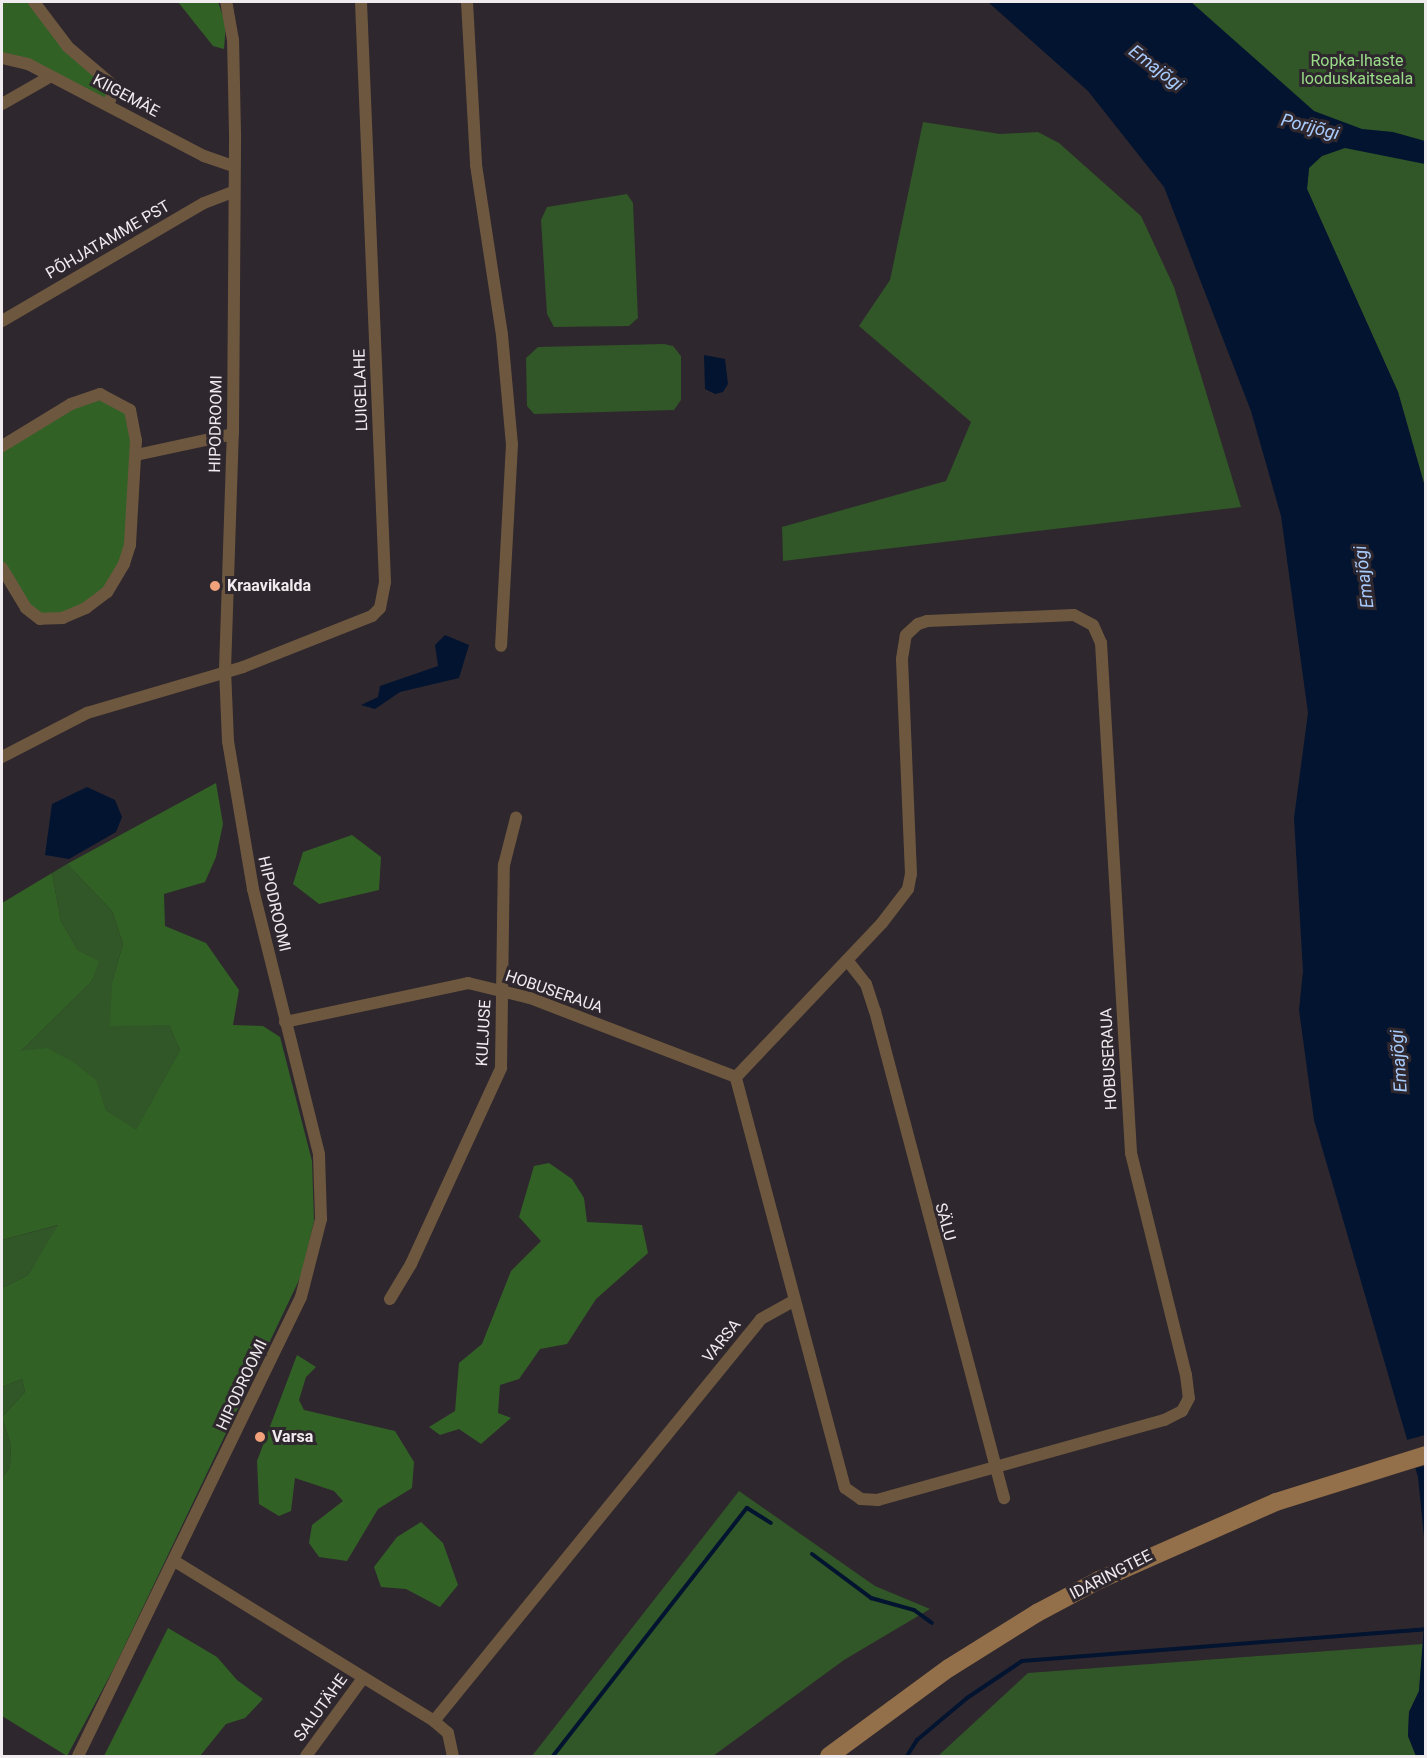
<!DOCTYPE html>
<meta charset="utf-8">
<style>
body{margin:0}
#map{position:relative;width:1427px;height:1758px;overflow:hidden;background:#2f272e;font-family:Roboto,sans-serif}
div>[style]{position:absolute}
.green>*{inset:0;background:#315627}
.forest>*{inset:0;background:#326126}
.water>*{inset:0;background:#021430}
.pier>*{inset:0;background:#2f272e}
.stream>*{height:4px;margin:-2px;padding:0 2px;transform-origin:2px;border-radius:2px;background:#021430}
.street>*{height:12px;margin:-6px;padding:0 6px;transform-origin:6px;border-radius:6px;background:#6d583f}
.secondary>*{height:18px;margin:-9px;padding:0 9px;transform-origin:9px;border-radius:9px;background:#937049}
.dots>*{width:16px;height:16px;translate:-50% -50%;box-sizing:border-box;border:3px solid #2f272e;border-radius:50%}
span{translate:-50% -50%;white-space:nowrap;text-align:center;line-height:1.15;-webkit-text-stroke:6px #2f272e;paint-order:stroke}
.park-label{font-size:16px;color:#99dc88}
.street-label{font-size:16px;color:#f0ebef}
.poi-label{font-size:16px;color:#f0ebef;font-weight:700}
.left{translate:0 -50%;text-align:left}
.water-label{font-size:18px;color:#a7cbfc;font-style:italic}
.frame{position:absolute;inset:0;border:3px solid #f0ebef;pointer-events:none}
</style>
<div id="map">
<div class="green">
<i style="clip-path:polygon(1191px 2px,1425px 2px,1425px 487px,1398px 392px,1307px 189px,1309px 168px,1291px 94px)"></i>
<i style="clip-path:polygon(923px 122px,1000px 134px,1038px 132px,1059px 143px,1141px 216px,1174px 287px,1241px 507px,783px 561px,782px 527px,946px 481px,971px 422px,859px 326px,890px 280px)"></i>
<i style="clip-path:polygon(627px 194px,633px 203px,638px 318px,629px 326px,554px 327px,547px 314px,541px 220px,547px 207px)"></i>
<i style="clip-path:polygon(664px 344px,673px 346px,681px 356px,681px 400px,674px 410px,534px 414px,527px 406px,526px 358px,538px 347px)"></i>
<i style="clip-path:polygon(67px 864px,112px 911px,123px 944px,112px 982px,169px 1025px,180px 1050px,136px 1131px,106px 1110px,95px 1080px,20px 1052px,92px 981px,98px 961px,78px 950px,61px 921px,52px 873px)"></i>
<i style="clip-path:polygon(59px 1225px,28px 1275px,2px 1288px,2px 1240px)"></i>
<i style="clip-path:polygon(22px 1379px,25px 1392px,2px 1417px,2px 1387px)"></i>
<i style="clip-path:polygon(2px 1417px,11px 1445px,10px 1468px,2px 1477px)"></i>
<i style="clip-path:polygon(739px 1491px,875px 1586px,930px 1609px,844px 1660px,713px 1756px,532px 1756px)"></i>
<i style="clip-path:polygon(1423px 1644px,1419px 1691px,1409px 1712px,1408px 1736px,1416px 1756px,938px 1756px,1028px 1673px)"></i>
</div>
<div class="forest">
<i style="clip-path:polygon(2px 2px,32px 2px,114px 88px,107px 101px,2px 56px)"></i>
<i style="clip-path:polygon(178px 2px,218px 2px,226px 24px,224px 49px,213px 46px)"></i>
<i style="clip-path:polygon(105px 400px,126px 413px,132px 444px,126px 556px,117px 573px,91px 601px,59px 617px,41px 617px,31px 610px,2px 562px,2px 449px,82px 402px)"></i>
<i style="clip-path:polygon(216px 783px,223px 824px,216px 857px,205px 882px,164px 894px,165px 926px,206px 943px,239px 990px,233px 1025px,263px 1026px,280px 1037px,312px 1161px,314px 1221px,301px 1276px,114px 1668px,67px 1756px,2px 1716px,2px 1477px,10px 1468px,11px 1445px,2px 1417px,25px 1392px,22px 1379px,2px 1387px,2px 1288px,28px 1275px,58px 1225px,2px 1240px,2px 903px,52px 873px,61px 921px,78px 950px,99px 961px,92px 981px,21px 1051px,47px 1048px,73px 1062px,96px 1080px,106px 1110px,136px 1130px,180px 1050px,169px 1025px,110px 1026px,112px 982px,123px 944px,112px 911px,67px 864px)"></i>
<i style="clip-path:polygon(352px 835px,381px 857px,379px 890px,319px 904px,293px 884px,303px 852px)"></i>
<i style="clip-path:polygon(549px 1163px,572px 1179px,584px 1198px,587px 1222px,642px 1225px,648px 1253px,596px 1299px,567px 1344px,540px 1349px,519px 1379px,500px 1385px,498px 1413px,511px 1418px,481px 1444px,459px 1429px,440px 1435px,429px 1427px,455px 1411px,459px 1363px,482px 1344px,511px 1271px,541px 1241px,519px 1217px,534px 1166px)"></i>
<i style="clip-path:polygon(297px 1355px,316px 1367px,306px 1377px,299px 1400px,304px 1410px,395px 1431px,414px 1462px,412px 1488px,378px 1509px,347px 1561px,319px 1557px,309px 1543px,312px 1525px,343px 1501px,334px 1491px,295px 1478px,291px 1511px,279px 1516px,259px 1504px,257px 1461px)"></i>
<i style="clip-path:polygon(421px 1522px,443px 1543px,458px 1585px,440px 1607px,406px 1589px,381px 1587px,374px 1567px,397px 1537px)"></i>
<i style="clip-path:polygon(168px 1628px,217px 1657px,237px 1680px,263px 1699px,245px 1718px,226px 1724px,200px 1756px,104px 1756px)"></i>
</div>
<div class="water">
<i style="clip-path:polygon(988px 2px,1191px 2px,1314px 111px,1362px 129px,1393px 132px,1425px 141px,1425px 164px,1345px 148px,1322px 156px,1309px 168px,1307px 189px,1398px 392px,1425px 487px,1425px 1547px,1418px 1477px,1314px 1120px,1299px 1010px,1303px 971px,1294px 818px,1308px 713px,1281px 516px,1251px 411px,1164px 187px,1088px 91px)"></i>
<i style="clip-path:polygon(704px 355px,725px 359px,728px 384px,723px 392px,715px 394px,705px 389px)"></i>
<i style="clip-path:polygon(445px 635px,469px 645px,459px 678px,400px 692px,375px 709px,361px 705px,378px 697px,380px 686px,438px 666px,435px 645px)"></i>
<i style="clip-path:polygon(87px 787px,115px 800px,122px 817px,116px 832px,69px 859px,45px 855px,52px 804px)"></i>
<i style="clip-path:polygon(1425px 1612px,1425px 1756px,1416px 1756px,1408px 1736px,1409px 1712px,1419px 1691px)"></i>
</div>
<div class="pier">
<i style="clip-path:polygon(1425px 1435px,1425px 1466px,1412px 1469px,1403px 1441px)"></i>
</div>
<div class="stream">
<i style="left:812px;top:1554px;width:74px;rotate:36.7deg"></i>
<i style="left:871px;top:1598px;width:45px;rotate:15.6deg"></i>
<i style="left:914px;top:1610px;width:22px;rotate:36deg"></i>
<i style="left:553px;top:1756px;width:315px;rotate:-52deg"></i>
<i style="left:747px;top:1508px;width:28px;rotate:32deg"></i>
<i style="left:907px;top:1756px;width:19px;rotate:-58deg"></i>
<i style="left:917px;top:1740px;width:65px;rotate:-40deg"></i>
<i style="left:967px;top:1698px;width:66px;rotate:-33.9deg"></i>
<i style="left:1022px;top:1661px;width:405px;rotate:-4.5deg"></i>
</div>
<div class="street">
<i style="left:34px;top:2px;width:56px;rotate:52.9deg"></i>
<i style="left:68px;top:47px;width:63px;rotate:40.5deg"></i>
<i style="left:116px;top:88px;width:18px;rotate:117deg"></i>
<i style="left:467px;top:2px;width:163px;rotate:86.8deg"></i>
<i style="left:476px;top:165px;width:172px;rotate:81.3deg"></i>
<i style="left:502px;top:335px;width:109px;rotate:84.8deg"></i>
<i style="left:512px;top:444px;width:202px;rotate:93.1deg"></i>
<i style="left:2px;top:58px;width:27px;rotate:13deg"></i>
<i style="left:28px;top:64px;width:199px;rotate:27.6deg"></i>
<i style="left:204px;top:156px;width:31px;rotate:19deg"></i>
<i style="left:2px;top:104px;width:56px;rotate:-29.7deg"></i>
<i style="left:2px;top:321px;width:234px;rotate:-30.3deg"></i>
<i style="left:204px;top:203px;width:31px;rotate:-21deg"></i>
<i style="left:2px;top:446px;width:81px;rotate:-31.3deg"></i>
<i style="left:71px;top:404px;width:31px;rotate:-19deg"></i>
<i style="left:100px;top:394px;width:34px;rotate:28deg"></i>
<i style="left:130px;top:410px;width:31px;rotate:79deg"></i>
<i style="left:136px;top:440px;width:105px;rotate:93.3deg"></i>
<i style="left:130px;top:545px;width:20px;rotate:108deg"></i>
<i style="left:124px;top:564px;width:33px;rotate:121deg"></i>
<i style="left:107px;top:592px;width:26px;rotate:143deg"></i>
<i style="left:86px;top:608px;width:25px;rotate:157deg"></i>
<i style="left:63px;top:618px;width:23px;rotate:178deg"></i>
<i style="left:40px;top:619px;width:18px;rotate:-142deg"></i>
<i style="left:26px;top:608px;width:47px;rotate:-121deg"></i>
<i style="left:136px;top:455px;width:99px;rotate:-12.2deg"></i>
<i style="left:1074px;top:615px;width:21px;rotate:28deg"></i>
<i style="left:1093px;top:625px;width:20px;rotate:66deg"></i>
<i style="left:1101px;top:643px;width:511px;rotate:86.63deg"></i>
<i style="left:1131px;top:1153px;width:229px;rotate:76.1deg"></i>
<i style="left:1186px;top:1375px;width:23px;rotate:83deg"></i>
<i style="left:1189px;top:1398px;width:15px;rotate:118deg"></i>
<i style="left:1182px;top:1411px;width:20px;rotate:153deg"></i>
<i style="left:1164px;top:1420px;width:297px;rotate:164.4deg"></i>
<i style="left:878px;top:1500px;width:17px;rotate:-177deg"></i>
<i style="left:861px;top:1499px;width:19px;rotate:-145deg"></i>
<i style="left:845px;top:1488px;width:425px;rotate:-104.9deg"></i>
<i style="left:736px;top:1077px;width:212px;rotate:-46.5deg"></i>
<i style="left:882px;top:923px;width:43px;rotate:-52.6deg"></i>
<i style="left:908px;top:889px;width:15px;rotate:-79deg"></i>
<i style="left:911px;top:874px;width:215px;rotate:-92.4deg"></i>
<i style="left:902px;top:659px;width:24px;rotate:-81deg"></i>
<i style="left:906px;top:635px;width:16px;rotate:-43deg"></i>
<i style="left:918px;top:624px;width:9px;rotate:-18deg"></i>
<i style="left:927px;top:621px;width:147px;rotate:-2.3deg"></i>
<i style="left:2px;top:757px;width:96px;rotate:-27.4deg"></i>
<i style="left:87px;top:713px;width:163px;rotate:-16.4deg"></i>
<i style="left:243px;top:667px;width:139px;rotate:-21.6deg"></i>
<i style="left:372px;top:616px;width:11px;rotate:-45deg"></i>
<i style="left:380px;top:608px;width:26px;rotate:-79deg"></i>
<i style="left:385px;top:582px;width:580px;rotate:-92.37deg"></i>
<i style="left:847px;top:960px;width:31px;rotate:52deg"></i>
<i style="left:866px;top:984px;width:28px;rotate:72deg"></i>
<i style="left:875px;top:1011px;width:504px;rotate:75.16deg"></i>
<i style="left:285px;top:1022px;width:187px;rotate:-12deg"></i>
<i style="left:468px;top:983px;width:64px;rotate:13.6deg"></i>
<i style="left:530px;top:998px;width:221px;rotate:21deg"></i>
<i style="left:390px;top:1299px;width:41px;rotate:-59deg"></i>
<i style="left:411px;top:1264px;width:216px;rotate:-65.3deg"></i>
<i style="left:501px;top:1068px;width:203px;rotate:-89.2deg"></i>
<i style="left:504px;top:865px;width:49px;rotate:-75.7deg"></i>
<i style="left:176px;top:1562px;width:303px;rotate:31.6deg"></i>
<i style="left:434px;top:1721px;width:518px;rotate:-50.87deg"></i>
<i style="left:761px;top:1319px;width:37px;rotate:-29deg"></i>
<i style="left:434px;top:1721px;width:18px;rotate:41deg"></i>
<i style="left:448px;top:1733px;width:24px;rotate:78deg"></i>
<i style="left:78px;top:1756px;width:510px;rotate:-64.09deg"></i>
<i style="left:301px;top:1297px;width:81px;rotate:-75.6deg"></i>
<i style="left:321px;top:1219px;width:65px;rotate:-91.8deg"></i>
<i style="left:319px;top:1154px;width:273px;rotate:-104deg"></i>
<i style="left:253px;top:889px;width:150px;rotate:-99.6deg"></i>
<i style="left:228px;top:741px;width:71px;rotate:-92.4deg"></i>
<i style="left:225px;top:670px;width:236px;rotate:-88.1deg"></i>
<i style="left:233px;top:434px;width:301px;rotate:-89.6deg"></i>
<i style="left:235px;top:133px;width:93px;rotate:-91.2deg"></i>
<i style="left:233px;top:40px;width:39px;rotate:-100deg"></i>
<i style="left:306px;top:1756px;width:97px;rotate:-53.8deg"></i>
</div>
<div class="secondary">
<i style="left:829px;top:1756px;width:149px;rotate:-36.3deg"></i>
<i style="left:949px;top:1668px;width:104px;rotate:-32deg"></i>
<i style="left:1037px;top:1613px;width:70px;rotate:-28deg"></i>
<i style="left:1099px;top:1580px;width:193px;rotate:-23.8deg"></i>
<i style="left:1276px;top:1502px;width:157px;rotate:-17.4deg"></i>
</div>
<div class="dots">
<i style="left:215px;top:586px;background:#f1a27b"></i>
<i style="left:260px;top:1437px;background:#f1a27b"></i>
</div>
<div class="park-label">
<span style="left:1357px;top:70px">Ropka-Ihaste<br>looduskaitseala</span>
</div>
<div class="street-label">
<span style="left:126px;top:96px;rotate:28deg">KIIGEMÄE</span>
<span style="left:108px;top:240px;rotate:-30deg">PÕHJATAMME PST</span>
<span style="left:361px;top:390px;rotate:-92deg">LUIGELAHE</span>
<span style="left:216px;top:424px;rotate:-89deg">HIPODROOMI</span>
<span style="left:274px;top:904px;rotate:77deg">HIPODROOMI</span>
<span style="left:554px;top:992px;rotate:19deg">HOBUSERAUA</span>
<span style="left:484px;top:1033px;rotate:-87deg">KULJUSE</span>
<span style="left:1109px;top:1059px;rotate:-93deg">HOBUSERAUA</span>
<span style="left:945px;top:1222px;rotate:75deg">SÄLU</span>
<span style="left:722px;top:1341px;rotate:-51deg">VARSA</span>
<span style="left:242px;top:1385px;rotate:-65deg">HIPODROOMI</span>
<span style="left:1111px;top:1575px;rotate:-27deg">IDARINGTEE</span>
<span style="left:321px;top:1708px;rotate:-54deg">SALUTÄHE</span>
</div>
<div class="poi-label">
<span class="left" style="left:227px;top:586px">Kraavikalda</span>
<span class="left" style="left:272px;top:1437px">Varsa</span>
</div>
<div class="water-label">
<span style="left:1156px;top:68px;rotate:37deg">Emajõgi</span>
<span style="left:1310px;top:127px;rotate:14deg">Porijõgi</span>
<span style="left:1364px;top:577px;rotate:-97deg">Emajõgi</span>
<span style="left:1399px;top:1061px;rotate:-94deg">Emajõgi</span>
</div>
<div class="frame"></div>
</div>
